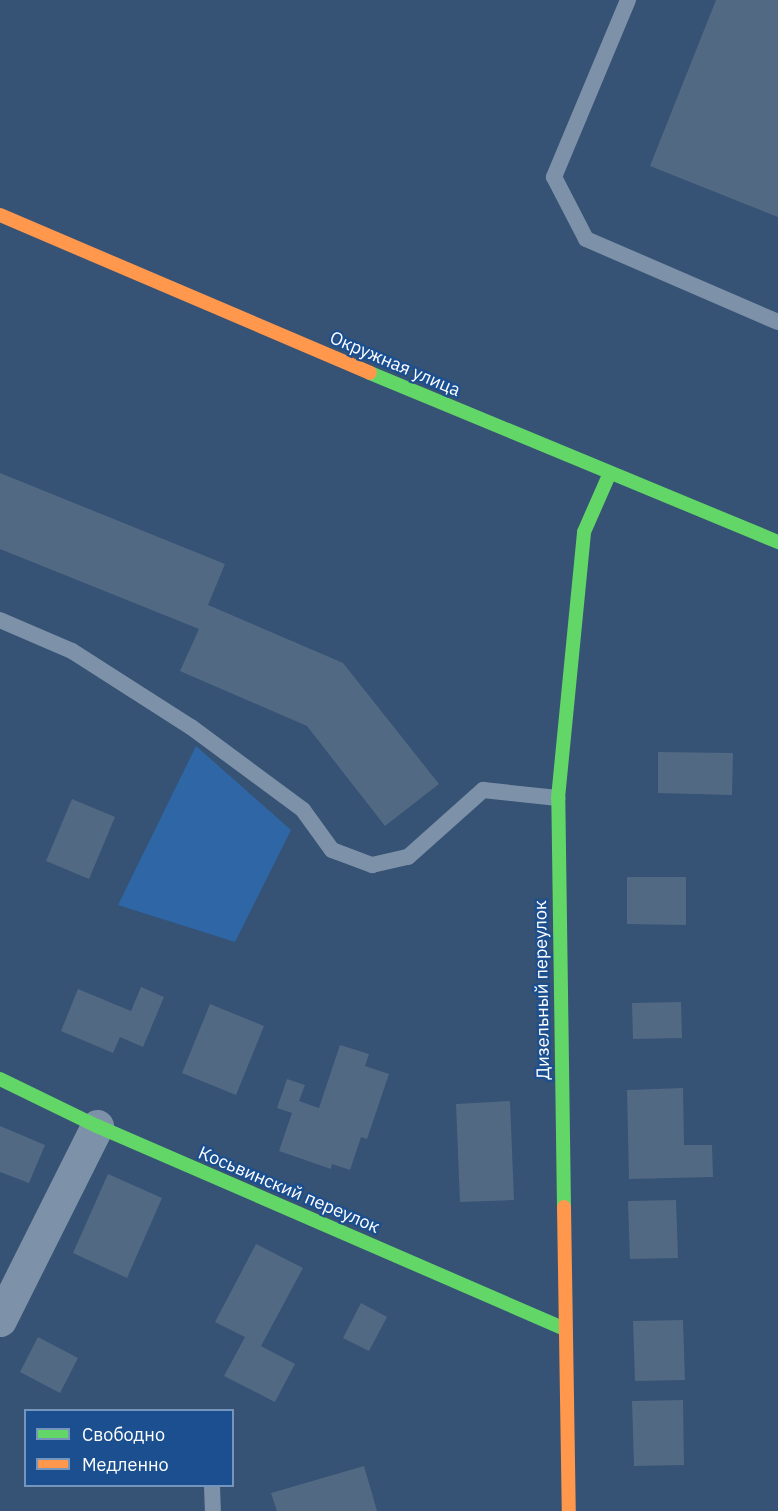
<!DOCTYPE html>
<meta charset="utf-8">
<style>
body{margin:0}
#map{position:relative;width:778px;height:1511px;overflow:hidden;background:#365274;font-family:"IBM Plex Sans",sans-serif}
div>[style]{position:absolute}
.green>*{inset:0;background:#2f66a5}
.building>*{inset:0;background:#526984}
.lane>*{height:16px;margin:-8px;padding:0 8px;transform-origin:8px;border-radius:8px;background:#7d92a8}
.street>*{height:33px;margin:-16.5px;padding:0 16.5px;transform-origin:16.5px;border-radius:16.5px;background:#7d92a8}
.fast>*{height:14px;margin:-7px;padding:0 7px;transform-origin:7px;border-radius:7px;background:#63d668}
.slow>*{height:14px;margin:-7px;padding:0 7px;transform-origin:7px;border-radius:7px;background:#ff974d}
span{translate:-50% -50%;white-space:nowrap;text-align:center;line-height:1.15;-webkit-text-stroke:4.5px #1b4f8f;paint-order:stroke}
.street-label{font-size:18px;color:#fff}
.legend{position:absolute;left:24px;top:1409px;width:210px;height:78px;box-sizing:border-box;background:#1b4f8f;border:2px solid #7695bc;margin:0;padding:8px 10px;list-style:none;font-size:18px;color:#fff}
.legend li{display:flex;align-items:center;gap:12px;height:30px}
.legend b{width:30px;border:2px solid #7695bc}
</style>
<div id="map">
<div class="green">
<i style="clip-path:polygon(196px 746px,291px 830px,235px 942px,118px 905px)"></i>
</div>
<div class="building">
<i style="clip-path:polygon(716px 0,778px 0,778px 217px,650px 166px)"></i>
<i style="clip-path:polygon(0 473px,225px 564px,208px 605px,343px 663px,439px 784px,385px 826px,307px 726px,180px 671px,199px 629px,0 549px)"></i>
<i style="clip-path:polygon(658px 752px,733px 753px,732px 795px,658px 793px)"></i>
<i style="clip-path:polygon(72px 799px,115px 817px,89px 879px,46px 861px)"></i>
<i style="clip-path:polygon(627px 877px,686px 877px,686px 925px,627px 924px)"></i>
<i style="clip-path:polygon(141px 987px,164px 997px,143px 1047px,120px 1037px,113px 1053px,61px 1031px,78px 989px,131px 1011px)"></i>
<i style="clip-path:polygon(681px 1002px,682px 1038px,633px 1039px,632px 1003px)"></i>
<i style="clip-path:polygon(210px 1004px,264px 1026px,236px 1095px,182px 1073px)"></i>
<i style="clip-path:polygon(340px 1045px,369px 1054px,365px 1066px,389px 1074px,367px 1139px,361px 1137px,350px 1170px,332px 1164px,331px 1169px,279px 1151px,292px 1113px,277px 1108px,287px 1079px,305px 1085px,299px 1101px,319px 1108px)"></i>
<i style="clip-path:polygon(683px 1088px,684px 1145px,712px 1145px,713px 1177px,629px 1179px,627px 1090px)"></i>
<i style="clip-path:polygon(510px 1101px,514px 1200px,460px 1202px,456px 1104px)"></i>
<i style="clip-path:polygon(0 1126px,45px 1145px,29px 1183px,0 1172px)"></i>
<i style="clip-path:polygon(108px 1174px,162px 1198px,127px 1278px,73px 1253px)"></i>
<i style="clip-path:polygon(676px 1200px,678px 1258px,630px 1259px,628px 1201px)"></i>
<i style="clip-path:polygon(256px 1244px,303px 1268px,261px 1346px,295px 1364px,275px 1402px,224px 1376px,245px 1337px,215px 1322px)"></i>
<i style="clip-path:polygon(361px 1303px,387px 1317px,369px 1351px,343px 1338px)"></i>
<i style="clip-path:polygon(683px 1320px,685px 1380px,635px 1381px,633px 1321px)"></i>
<i style="clip-path:polygon(38px 1337px,78px 1358px,60px 1393px,20px 1372px)"></i>
<i style="clip-path:polygon(683px 1400px,684px 1465px,634px 1466px,632px 1401px)"></i>
<i style="clip-path:polygon(364px 1466px,377px 1511px,277px 1511px,271px 1493px)"></i>
</div>
<div class="lane">
<i style="left:628px;top:0;width:192px;rotate:112.7deg"></i>
<i style="left:554px;top:177px;width:70px;rotate:62.7deg"></i>
<i style="left:586px;top:239px;width:209px;rotate:23.4deg"></i>
<i style="left:0;top:620px;width:78px;rotate:23.3deg"></i>
<i style="left:72px;top:651px;width:141px;rotate:32.6deg"></i>
<i style="left:191px;top:727px;width:139px;rotate:36.5deg"></i>
<i style="left:303px;top:810px;width:49px;rotate:54.1deg"></i>
<i style="left:332px;top:850px;width:43px;rotate:20.6deg"></i>
<i style="left:372px;top:865px;width:37px;rotate:-13deg"></i>
<i style="left:408px;top:857px;width:101px;rotate:-41.8deg"></i>
<i style="left:483px;top:790px;width:75px;rotate:6.1deg"></i>
<i style="left:212px;top:1486px;width:25px;rotate:88deg"></i>
</div>
<div class="street">
<i style="left:0;top:1320px;width:217px;rotate:-63.4deg"></i>
</div>
<div class="fast">
<i style="left:370px;top:373px;width:442px;rotate:22.5deg"></i>
<i style="left:0;top:1079px;width:108px;rotate:25.9deg"></i>
<i style="left:97px;top:1126px;width:510px;rotate:23.45deg"></i>
<i style="left:564px;top:1207px;width:409px;rotate:-90.8deg"></i>
<i style="left:558px;top:798px;width:267px;rotate:-84.4deg"></i>
<i style="left:584px;top:532px;width:62px;rotate:-66.3deg"></i>
</div>
<div class="slow">
<i style="left:0;top:215px;width:402px;rotate:23.1deg"></i>
<i style="left:564px;top:1207px;width:304px;rotate:89.1deg"></i>
</div>
<div class="street-label">
<span style="left:395px;top:364px;rotate:23deg">Окружная улица</span>
<span style="left:542px;top:990px;rotate:-91deg">Дизельный переулок</span>
<span style="left:289px;top:1190px;rotate:23deg">Косьвинский переулок</span>
</div>
<ul class="legend">
<li><b style="height:8px;background:#63d668"></b>Свободно</li>
<li><b style="height:8px;background:#ff974d"></b>Медленно</li>
</ul>
</div>
